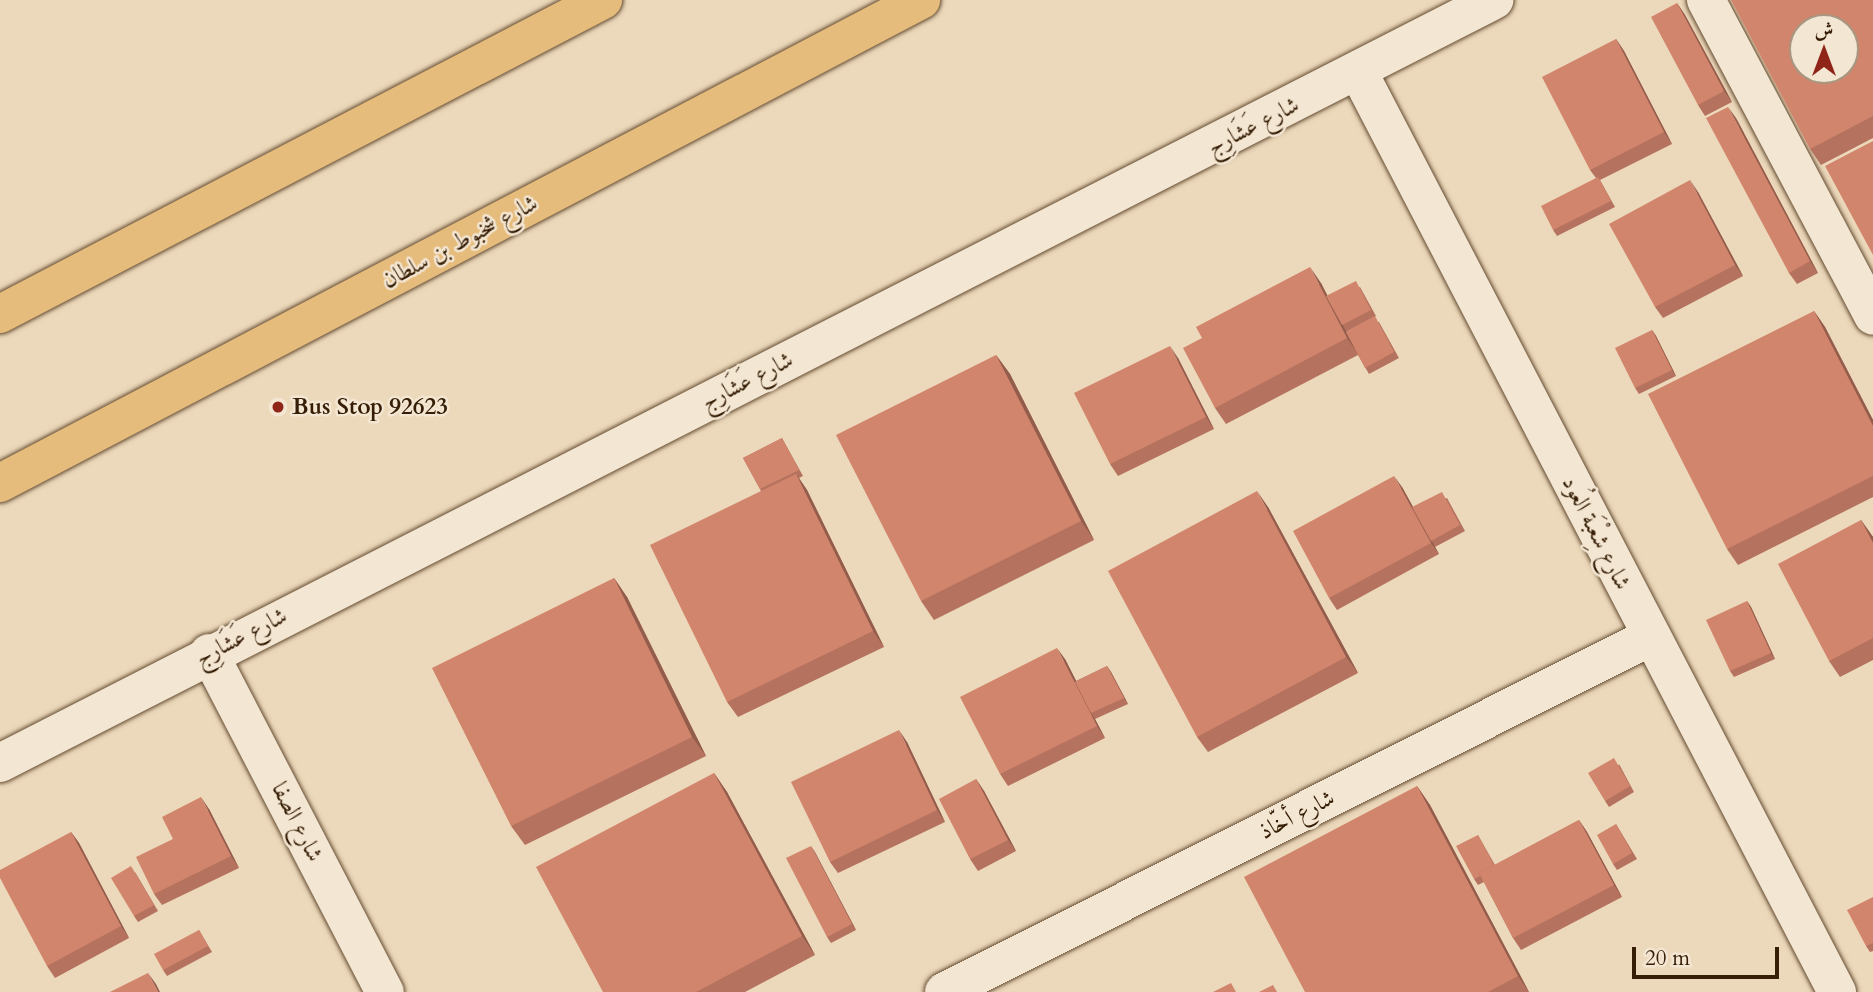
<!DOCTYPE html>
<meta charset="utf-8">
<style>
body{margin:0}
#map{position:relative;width:1873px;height:992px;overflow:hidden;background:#ecd8ba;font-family:Cardo,Amiri,serif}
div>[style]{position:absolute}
.roads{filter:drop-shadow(0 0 2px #644c32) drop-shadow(0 0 2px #644c32)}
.minor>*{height:38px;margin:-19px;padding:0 19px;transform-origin:19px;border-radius:19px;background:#f3e6d2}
.major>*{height:38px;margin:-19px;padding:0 19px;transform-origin:19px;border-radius:19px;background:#e6bc7d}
.wall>*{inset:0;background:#b5725e}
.shaded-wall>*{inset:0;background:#935d4c}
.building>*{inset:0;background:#d2856d}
.dots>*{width:19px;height:19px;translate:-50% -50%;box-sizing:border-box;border:4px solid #f3e6d2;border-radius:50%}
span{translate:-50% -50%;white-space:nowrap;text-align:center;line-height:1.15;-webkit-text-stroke:5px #f3e6d2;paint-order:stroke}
.street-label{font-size:23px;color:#361d05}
.poi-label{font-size:23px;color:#361d05;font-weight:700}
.left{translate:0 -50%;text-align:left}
.north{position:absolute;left:1789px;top:14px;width:70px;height:70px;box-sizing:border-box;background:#f3e6d2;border:2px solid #a79680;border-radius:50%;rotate:0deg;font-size:19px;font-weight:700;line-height:28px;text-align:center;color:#361d05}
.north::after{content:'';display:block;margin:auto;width:24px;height:32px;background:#8f2418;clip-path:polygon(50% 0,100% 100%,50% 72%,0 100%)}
.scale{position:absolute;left:1632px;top:947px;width:147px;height:32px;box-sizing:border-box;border:4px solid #361d05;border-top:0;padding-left:9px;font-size:21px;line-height:24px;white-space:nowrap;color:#361d05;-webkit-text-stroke:5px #f3e6d2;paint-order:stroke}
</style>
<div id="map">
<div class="roads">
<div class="minor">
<i style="left:1706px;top:0;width:357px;rotate:62.1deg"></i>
<i style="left:1359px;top:73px;width:1036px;rotate:62.52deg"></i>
<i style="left:209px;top:653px;width:382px;rotate:62.6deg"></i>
<i style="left:0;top:763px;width:1678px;rotate:-27.05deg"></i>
<i style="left:944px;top:992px;width:790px;rotate:-26.69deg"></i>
</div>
<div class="major">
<i style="left:0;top:314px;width:680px;rotate:-27.51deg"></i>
<i style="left:0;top:483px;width:1040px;rotate:-27.67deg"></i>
</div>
</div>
<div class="wall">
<i style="clip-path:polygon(1873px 0,1873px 138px,1821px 165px,1810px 149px)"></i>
<i style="clip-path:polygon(1677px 3px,1685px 15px,1732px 102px,1705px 116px,1698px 105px)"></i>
<i style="clip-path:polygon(1616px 39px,1624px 51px,1672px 144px,1600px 180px,1615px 207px,1557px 236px,1553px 230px,1596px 178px,1590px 170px)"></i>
<i style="clip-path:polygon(1736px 118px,1818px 273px,1797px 284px,1789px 273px)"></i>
<i style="clip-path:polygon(1698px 192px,1743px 276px,1663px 318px,1655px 307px)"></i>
<i style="clip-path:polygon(1321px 283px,1327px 296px,1360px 287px,1376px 316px,1346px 332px,1379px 322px,1399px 358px,1369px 374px,1358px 355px,1226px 424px,1215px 408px,1202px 338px)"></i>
<i style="clip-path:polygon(1814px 311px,1825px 327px,1873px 420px,1873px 497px,1738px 565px,1727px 549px)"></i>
<i style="clip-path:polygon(1652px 330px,1656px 336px,1676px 376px,1639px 394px,1635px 388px)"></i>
<i style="clip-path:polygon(996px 355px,1010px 374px,1094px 540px,934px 620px,921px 601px)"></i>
<i style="clip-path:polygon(1178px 358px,1214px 429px,1118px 476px,1110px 464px)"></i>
<i style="clip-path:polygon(782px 438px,803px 476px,799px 478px,807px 490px,884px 647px,738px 717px,727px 702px,761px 491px,743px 458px)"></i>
<i style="clip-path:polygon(1402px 487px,1413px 507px,1447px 498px,1465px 531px,1435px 547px,1434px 545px,1439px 554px,1337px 610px,1329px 598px)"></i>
<i style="clip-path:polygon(1268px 507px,1358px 673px,1208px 752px,1197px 737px)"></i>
<i style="clip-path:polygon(1861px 520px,1873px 537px,1873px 660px,1840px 677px,1829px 661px)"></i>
<i style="clip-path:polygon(614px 578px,627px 597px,706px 756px,525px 845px,511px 826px)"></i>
<i style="clip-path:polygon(1747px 601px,1751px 607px,1775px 659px,1734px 677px,1730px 671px)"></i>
<i style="clip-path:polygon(1065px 659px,1076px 681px,1107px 666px,1111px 672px,1128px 704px,1095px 719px,1105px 738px,1008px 786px,1000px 774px)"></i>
<i style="clip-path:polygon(907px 742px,945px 822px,838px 873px,830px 862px)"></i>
<i style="clip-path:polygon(1619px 764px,1634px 792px,1609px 807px,1605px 801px)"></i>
<i style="clip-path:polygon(714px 773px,727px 792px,815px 955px,745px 992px,603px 992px)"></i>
<i style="clip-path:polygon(976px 779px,984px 791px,1016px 851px,978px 871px,970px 859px)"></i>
<i style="clip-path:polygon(1417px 786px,1430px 805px,1529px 992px,1305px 992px)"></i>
<i style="clip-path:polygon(209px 809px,239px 868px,162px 905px,154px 894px,173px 839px)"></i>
<i style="clip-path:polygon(1579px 820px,1587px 832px,1622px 897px,1521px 950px,1513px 938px,1484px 882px,1478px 885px,1474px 879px,1478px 835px,1495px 865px)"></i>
<i style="clip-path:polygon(1616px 824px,1637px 859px,1617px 870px,1613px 864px)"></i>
<i style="clip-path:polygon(71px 832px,79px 843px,129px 938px,55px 978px,47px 966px)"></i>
<i style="clip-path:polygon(811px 846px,856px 930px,831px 943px,827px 937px)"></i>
<i style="clip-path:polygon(135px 872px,158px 911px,138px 922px,134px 916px)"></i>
<i style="clip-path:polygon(1873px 897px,1873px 951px,1870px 952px,1866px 946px)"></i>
<i style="clip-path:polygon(199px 930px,212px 952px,167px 976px,163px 970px)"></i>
</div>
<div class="shaded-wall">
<i style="clip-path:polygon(1677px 3px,1685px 15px,1732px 102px,1724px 91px)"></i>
<i style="clip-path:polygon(1616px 39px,1624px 51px,1672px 144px,1664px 132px)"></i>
<i style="clip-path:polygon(1728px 107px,1736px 118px,1818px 273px,1810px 261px)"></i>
<i style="clip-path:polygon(1690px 180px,1698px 192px,1743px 276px,1735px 265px)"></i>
<i style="clip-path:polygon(1310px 267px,1321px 283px,1358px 354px,1347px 338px)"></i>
<i style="clip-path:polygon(1814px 311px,1825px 327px,1873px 420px,1873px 426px)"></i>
<i style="clip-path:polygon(1652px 330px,1656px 336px,1676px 376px,1672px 370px)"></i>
<i style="clip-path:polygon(1170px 346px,1178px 358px,1214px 429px,1206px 417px)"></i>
<i style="clip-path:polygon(996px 355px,1010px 374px,1094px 540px,1081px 521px)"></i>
<i style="clip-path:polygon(796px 474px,807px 490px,884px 647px,873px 631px)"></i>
<i style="clip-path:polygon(1394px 476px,1402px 487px,1439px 554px,1431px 543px)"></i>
<i style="clip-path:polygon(1257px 491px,1268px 507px,1358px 673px,1346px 657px)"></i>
<i style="clip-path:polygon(1861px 520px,1873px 537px,1873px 543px)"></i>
<i style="clip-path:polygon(614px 578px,627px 597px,706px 756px,692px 737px)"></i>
<i style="clip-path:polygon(1747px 601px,1751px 607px,1775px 659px,1771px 653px)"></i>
<i style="clip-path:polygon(1057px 648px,1065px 659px,1092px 712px,1091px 713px,1095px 719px,1105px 738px,1097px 726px)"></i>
<i style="clip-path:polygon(1107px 666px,1111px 672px,1128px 704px,1124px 698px)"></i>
<i style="clip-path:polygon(899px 730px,907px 742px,945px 822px,937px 810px)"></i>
<i style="clip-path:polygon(714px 773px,727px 792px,815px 955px,802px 936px)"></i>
<i style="clip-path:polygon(976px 779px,984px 791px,1016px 851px,1008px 840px)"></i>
<i style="clip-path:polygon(1417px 786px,1430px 805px,1529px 992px,1518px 976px)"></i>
<i style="clip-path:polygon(201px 797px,209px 809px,239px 868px,231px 856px)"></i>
<i style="clip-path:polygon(1579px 820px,1587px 832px,1622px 897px,1614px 885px)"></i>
<i style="clip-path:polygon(71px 832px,79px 843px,129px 938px,121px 926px)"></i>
<i style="clip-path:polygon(811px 846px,815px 852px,856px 930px,852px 924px)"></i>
<i style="clip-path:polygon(148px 973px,156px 984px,160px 992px,158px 992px)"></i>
</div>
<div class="building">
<i style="clip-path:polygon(evenodd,1731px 0,1873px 0,1873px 116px,1810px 149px,1731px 0,1803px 28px,1845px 28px,1845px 70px,1803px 70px,1803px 28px)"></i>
<i style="clip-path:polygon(1677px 3px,1724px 91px,1698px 105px,1651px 17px)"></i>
<i style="clip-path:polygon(1616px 39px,1664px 132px,1590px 170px,1542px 77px)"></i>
<i style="clip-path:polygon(1728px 107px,1810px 261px,1789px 273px,1706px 118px)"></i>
<i style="clip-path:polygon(1873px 141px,1873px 255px,1825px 166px)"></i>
<i style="clip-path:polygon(1598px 177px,1611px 201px,1553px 230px,1541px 206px)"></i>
<i style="clip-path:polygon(1690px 180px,1735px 265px,1655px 307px,1609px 224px)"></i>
<i style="clip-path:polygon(1310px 267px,1347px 338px,1215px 408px,1183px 348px,1202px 338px,1196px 327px)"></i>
<i style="clip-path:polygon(1356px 281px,1371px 310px,1342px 325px,1326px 296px)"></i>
<i style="clip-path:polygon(1814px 311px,1873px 426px,1873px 476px,1727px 549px,1648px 394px)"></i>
<i style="clip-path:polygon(1375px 316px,1394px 352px,1365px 368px,1346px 332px)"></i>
<i style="clip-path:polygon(1652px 330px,1672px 370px,1635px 388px,1615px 348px)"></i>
<i style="clip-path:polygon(1170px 346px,1206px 417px,1110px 464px,1074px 393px)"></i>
<i style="clip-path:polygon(996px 355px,1081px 521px,921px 601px,836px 435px)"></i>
<i style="clip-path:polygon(782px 438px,799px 470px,760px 489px,743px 458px)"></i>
<i style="clip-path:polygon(796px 474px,873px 631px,727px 702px,650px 545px)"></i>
<i style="clip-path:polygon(1394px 476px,1431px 543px,1329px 598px,1293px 531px)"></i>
<i style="clip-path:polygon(1257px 491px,1346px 657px,1197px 737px,1108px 571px)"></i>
<i style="clip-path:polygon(1442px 492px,1460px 525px,1431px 541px,1412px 507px)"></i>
<i style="clip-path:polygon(1861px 520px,1873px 543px,1873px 638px,1829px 661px,1778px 564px)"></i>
<i style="clip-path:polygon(614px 578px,692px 737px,511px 826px,432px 668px)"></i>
<i style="clip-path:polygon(1747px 601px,1771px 653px,1730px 671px,1706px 620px)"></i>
<i style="clip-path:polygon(1057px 648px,1097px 726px,1000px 774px,960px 697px)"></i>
<i style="clip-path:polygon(1107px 666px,1124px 698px,1091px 713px,1075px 682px)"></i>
<i style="clip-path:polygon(899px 730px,937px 810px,830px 862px,791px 782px)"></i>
<i style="clip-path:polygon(1614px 758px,1630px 786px,1605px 801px,1588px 773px)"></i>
<i style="clip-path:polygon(714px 773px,802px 936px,696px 992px,603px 992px,536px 867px)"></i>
<i style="clip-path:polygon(976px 779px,1008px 840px,970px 859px,939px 799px)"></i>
<i style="clip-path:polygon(1417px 786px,1518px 976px,1488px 992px,1305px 992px,1244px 877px)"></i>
<i style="clip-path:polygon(201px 797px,231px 856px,154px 894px,136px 857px,173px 839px,162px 817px)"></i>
<i style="clip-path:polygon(1579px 820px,1614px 885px,1513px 938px,1479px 873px)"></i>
<i style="clip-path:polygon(1616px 824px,1632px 853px,1613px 864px,1597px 835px)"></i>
<i style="clip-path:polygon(71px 832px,121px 926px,47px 966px,0 878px,0 870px)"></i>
<i style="clip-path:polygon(1478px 835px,1494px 865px,1479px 873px,1480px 876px,1474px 879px,1456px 846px)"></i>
<i style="clip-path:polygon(811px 846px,852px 924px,827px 937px,786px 858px)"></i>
<i style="clip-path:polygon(131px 866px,154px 905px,134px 916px,111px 878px)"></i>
<i style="clip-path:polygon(1873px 897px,1873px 943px,1866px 946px,1847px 910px)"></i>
<i style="clip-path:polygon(199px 930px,208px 946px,163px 970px,154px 954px)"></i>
<i style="clip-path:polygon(148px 973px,158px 992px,110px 992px)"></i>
<i style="clip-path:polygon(1231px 983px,1236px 992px,1213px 992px)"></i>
<i style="clip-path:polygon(1273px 985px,1277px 992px,1259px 992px)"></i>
</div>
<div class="dots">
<i style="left:278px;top:407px;background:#8f2418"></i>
</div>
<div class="street-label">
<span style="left:1253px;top:126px;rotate:-27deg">شارع عَشَارِج</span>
<span style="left:460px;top:242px;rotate:-28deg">شارع شخبوط بن سلطان</span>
<span style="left:747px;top:381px;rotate:-27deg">شارع عَشَارِج</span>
<span style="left:1596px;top:533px;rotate:63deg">شارع شِعْبَة العُود</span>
<span style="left:241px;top:637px;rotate:-27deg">شارع عَشَارِج</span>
<span style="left:1297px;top:815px;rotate:-27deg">شارع أخّاذ</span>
<span style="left:297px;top:822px;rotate:63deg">شارع الصفا</span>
</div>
<div class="poi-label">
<span class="left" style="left:292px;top:407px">Bus Stop 92623</span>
</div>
<div class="north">ش</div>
<div class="scale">20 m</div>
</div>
